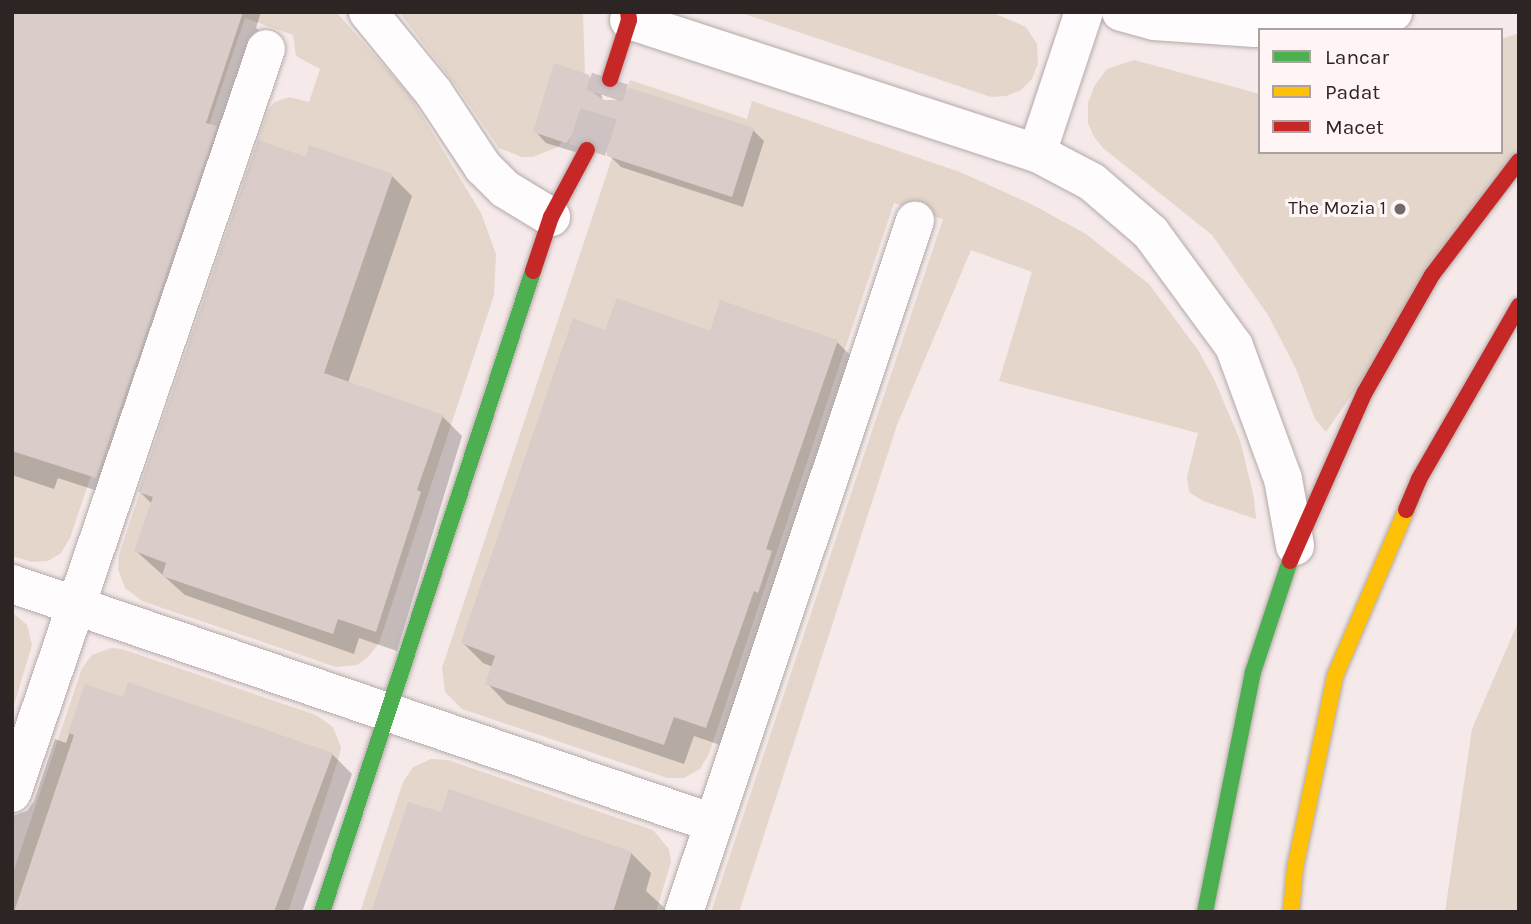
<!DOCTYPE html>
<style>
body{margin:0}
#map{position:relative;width:1531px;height:924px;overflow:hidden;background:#f6e9e9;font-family:Karla,sans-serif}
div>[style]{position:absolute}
.green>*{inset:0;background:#e4d6cb}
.shadow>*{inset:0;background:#0003}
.building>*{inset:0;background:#d9ccc9}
.secondary-tunnel>*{height:38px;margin-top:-19px;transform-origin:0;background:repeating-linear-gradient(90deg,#cec2c2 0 38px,transparent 0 57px)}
.roads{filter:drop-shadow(0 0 2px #b3aaa9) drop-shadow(0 0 2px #b3aaa9)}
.street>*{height:38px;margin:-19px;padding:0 19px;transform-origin:19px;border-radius:19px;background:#fefcfc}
.fast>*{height:16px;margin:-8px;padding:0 8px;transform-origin:8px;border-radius:8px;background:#4caf50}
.slow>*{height:16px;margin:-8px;padding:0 8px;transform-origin:8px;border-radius:8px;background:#ffc107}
.jam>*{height:16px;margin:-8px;padding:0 8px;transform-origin:8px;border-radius:8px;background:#c62828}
.dots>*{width:19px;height:19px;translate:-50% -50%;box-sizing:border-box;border:4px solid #fff5f5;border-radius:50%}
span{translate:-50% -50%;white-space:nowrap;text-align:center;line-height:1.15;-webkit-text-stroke:6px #fff5f5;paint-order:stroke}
.poi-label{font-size:19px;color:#2d2424}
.right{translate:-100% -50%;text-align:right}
.frame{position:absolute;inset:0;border:14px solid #2d2424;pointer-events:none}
.legend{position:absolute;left:1258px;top:28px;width:245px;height:126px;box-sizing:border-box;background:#fff5f5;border:2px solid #aba1a1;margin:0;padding:9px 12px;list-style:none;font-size:21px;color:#2d2424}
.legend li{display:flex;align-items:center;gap:14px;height:35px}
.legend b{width:35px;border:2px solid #aba1a1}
</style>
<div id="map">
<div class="green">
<i style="clip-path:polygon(12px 12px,336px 12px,409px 94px,481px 213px,496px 254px,494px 295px,379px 643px,368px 657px,357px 665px,336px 667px,142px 601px,125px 588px,118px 569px,119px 555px,268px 110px,275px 102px,289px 97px,309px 102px,320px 69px,296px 56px,293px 35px,245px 18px,70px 538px,61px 553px,48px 561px,32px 562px,12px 556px)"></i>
<i style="clip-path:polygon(399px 12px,583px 12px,585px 77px,566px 137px,558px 147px,533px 157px,522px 157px,499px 148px,457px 87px)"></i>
<i style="clip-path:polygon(739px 12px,991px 12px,1026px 27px,1037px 44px,1038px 64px,1032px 79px,1021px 90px,1006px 96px,991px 97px)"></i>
<i style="clip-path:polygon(1519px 33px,1519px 152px,1326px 432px,1315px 419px,1296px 369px,1268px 315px,1212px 235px,1103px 148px,1093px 135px,1088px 123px,1088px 103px,1095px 85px,1107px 69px,1134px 60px,1260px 94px,1260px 152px,1501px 152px,1501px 39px)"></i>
<i style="clip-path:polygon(630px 80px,747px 119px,752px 101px,960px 172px,1033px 205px,1086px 234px,1149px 284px,1198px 350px,1214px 379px,1240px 440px,1254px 498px,1256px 519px,1203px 501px,1189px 492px,1187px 477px,1198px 433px,999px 381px,1032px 272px,971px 250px,897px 425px,739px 912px,711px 912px,943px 219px,894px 203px,709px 754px,700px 769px,684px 778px,667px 778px,462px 709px,445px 692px,442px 668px,630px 104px,623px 101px)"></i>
<i style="clip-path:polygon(12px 612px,27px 625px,32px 645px,12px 712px)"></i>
<i style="clip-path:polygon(1519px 620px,1519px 912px,1445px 912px,1472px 729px)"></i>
<i style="clip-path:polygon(111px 648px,122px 649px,316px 715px,333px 727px,341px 747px,339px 757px,288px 912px,12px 912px,12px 876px,82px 668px,92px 655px)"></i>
<i style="clip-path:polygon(431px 759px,448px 760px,653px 830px,669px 849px,671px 862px,656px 912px,360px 912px,403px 782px,413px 767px)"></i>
</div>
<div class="shadow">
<i style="clip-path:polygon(12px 12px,261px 12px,256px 28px,262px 33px,116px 497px,58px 478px,54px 489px,12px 475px)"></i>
<i style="clip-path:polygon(588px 76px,600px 88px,603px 102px,753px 130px,764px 141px,743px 207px,621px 167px,609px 155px,608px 141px,598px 139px,578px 153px,546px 143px,535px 131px)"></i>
<i style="clip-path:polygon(307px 159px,392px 176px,412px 196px,348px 383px,442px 416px,462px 436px,397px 651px,359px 638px,354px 654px,185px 595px,136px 551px,152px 504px,140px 492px)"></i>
<i style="clip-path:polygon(606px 332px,711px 333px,837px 342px,857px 362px,726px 747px,694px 736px,684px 764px,507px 704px,487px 683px,493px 667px,483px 663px,463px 643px)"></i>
<i style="clip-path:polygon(86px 686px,124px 700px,332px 754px,352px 774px,302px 912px,12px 912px,12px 816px,27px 811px,34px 801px,55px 739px,66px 743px)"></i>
<i style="clip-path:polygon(442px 815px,631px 853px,651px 873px,646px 891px,669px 912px,373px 912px)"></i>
</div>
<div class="building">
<i style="clip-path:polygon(12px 12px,243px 12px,206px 123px,217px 126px,96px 478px,12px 451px)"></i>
<i style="clip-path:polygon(554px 63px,589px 75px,593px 93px,604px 100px,615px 100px,630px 88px,754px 128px,732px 197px,607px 156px,606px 139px,597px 130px,586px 128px,576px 131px,566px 143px,533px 132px)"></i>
<i style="clip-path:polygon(258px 140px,306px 157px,309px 145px,393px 174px,324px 373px,443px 415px,417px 490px,421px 492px,376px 632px,338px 619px,333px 634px,162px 576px,166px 563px,134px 551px,153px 497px,138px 492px)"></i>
<i style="clip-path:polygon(617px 298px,710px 331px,720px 300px,838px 340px,766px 549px,772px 551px,758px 593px,754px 591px,706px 728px,674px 717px,664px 745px,485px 684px,495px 656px,461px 643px,573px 318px,605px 330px)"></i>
<i style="clip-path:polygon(128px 682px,333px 753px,274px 912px,14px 912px,74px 735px,68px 733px,85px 684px,123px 697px)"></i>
<i style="clip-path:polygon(449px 789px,632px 852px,613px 912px,371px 912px,408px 802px,441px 812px)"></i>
</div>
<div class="secondary-tunnel">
<i style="left:587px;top:150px;width:75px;rotate:-72.1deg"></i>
</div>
<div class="roads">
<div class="street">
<i style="left:368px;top:12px;width:104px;rotate:50.8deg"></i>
<i style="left:434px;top:93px;width:89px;rotate:56.5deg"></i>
<i style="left:483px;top:167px;width:31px;rotate:45deg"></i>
<i style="left:505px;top:189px;width:54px;rotate:31.3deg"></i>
<i style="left:1121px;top:12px;width:34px;rotate:15deg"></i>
<i style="left:1154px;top:21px;width:101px;rotate:4deg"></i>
<i style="left:1255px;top:28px;width:106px;rotate:-4.9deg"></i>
<i style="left:1361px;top:19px;width:33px;rotate:-12deg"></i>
<i style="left:629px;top:20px;width:429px;rotate:18.1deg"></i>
<i style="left:1037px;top:153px;width:62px;rotate:27.8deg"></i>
<i style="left:1092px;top:182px;width:78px;rotate:40.8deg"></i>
<i style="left:1151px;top:233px;width:140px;rotate:53.7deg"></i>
<i style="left:1234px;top:346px;width:142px;rotate:69.8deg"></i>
<i style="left:1283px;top:479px;width:68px;rotate:79.8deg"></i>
<i style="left:1037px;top:153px;width:149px;rotate:-71.6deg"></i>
<i style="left:12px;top:584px;width:741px;rotate:18.83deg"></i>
<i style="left:12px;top:793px;width:786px;rotate:-71.15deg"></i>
<i style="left:684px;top:912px;width:729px;rotate:-71.52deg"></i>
</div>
<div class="fast">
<i style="left:322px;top:912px;width:675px;rotate:-71.78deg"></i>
<i style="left:1205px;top:912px;width:245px;rotate:-78.7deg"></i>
<i style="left:1253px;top:672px;width:117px;rotate:-71.6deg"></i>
</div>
<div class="slow">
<i style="left:1291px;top:912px;width:44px;rotate:-84.8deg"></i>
<i style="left:1295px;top:868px;width:196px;rotate:-78.2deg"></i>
<i style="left:1335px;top:676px;width:181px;rotate:-66.8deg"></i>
</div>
<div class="jam">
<i style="left:610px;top:79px;width:62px;rotate:-72.1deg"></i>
<i style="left:629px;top:20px;width:8px;rotate:-97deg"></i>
<i style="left:533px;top:271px;width:57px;rotate:-71.6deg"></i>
<i style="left:551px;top:217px;width:76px;rotate:-61.8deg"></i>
<i style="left:1406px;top:510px;width:34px;rotate:-67deg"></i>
<i style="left:1419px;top:479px;width:200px;rotate:-60deg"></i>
<i style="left:1290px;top:561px;width:185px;rotate:-66.1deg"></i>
<i style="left:1365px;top:392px;width:135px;rotate:-60.2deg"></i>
<i style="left:1432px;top:275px;width:143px;rotate:-52.7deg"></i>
</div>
</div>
<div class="dots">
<i style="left:1400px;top:209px;background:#736969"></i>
</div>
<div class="poi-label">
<span class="right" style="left:1386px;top:209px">The Mozia 1</span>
</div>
<div class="frame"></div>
<ul class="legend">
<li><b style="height:9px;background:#4caf50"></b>Lancar</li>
<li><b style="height:9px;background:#ffc107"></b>Padat</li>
<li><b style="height:9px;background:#c62828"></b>Macet</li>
</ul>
</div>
